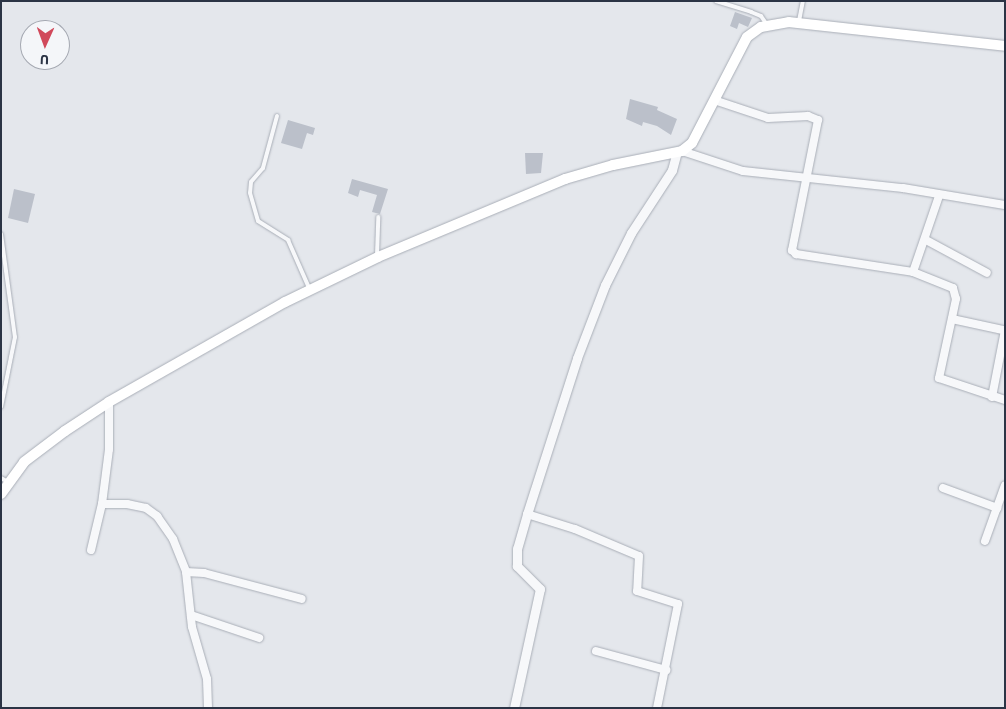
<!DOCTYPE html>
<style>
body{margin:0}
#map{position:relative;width:1006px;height:709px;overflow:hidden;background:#e4e7ec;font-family:"Source Sans 3",sans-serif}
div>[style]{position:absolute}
.building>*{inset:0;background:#bbc0ca}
.roads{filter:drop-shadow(0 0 1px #a9aeb7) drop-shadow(0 0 1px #a9aeb7)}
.service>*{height:4px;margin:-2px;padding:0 2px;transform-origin:2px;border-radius:2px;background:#f7f8fa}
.minor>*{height:8px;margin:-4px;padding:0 4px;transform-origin:4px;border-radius:4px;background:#f7f8fa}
.tertiary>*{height:9px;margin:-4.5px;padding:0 4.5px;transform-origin:4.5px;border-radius:4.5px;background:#f7f8fa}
.secondary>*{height:10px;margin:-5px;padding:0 5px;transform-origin:5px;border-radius:5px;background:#fff}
span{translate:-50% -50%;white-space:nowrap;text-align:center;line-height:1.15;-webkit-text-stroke:4px #f4f6f9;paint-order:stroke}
.frame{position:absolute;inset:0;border:2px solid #2b3445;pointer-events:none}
.north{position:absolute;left:20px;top:20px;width:50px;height:50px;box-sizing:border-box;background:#f4f6f9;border:1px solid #a4a8b1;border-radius:50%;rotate:182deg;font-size:14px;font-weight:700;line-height:20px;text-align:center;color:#2b3445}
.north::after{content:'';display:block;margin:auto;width:18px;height:22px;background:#d1495b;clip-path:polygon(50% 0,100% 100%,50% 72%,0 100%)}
</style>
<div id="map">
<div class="building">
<i style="clip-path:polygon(735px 12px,752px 18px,748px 27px,739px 23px,737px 29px,730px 26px)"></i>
<i style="clip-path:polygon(630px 99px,658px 107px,657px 110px,677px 119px,671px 135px,657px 126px,643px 122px,642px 126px,626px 119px)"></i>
<i style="clip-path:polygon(288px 120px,315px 128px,313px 135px,307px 133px,302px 149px,281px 143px)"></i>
<i style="clip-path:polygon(525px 153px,543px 153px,541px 173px,526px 174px)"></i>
<i style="clip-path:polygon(352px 179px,388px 189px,380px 214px,372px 212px,377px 195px,360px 190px,358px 197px,348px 193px)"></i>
<i style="clip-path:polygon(14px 189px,35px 194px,28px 223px,8px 218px)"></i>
</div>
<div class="roads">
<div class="service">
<i style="left:716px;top:1px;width:37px;rotate:17deg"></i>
<i style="left:751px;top:12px;width:11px;rotate:22deg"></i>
<i style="left:761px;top:16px;width:11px;rotate:56deg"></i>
<i style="left:799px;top:21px;width:20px;rotate:-79deg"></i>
<i style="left:277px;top:116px;width:54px;rotate:105.1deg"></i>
<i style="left:263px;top:168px;width:18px;rotate:131deg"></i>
<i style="left:251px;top:182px;width:11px;rotate:95deg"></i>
<i style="left:250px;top:193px;width:29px;rotate:74deg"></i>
<i style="left:258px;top:221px;width:36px;rotate:32deg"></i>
<i style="left:288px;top:240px;width:55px;rotate:66.3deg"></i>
<i style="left:1px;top:234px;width:104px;rotate:82.3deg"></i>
<i style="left:15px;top:337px;width:71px;rotate:101.3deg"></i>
<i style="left:377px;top:255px;width:38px;rotate:-88deg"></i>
<i style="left:1px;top:478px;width:8px;rotate:30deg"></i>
</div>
<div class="minor">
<i style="left:714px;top:100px;width:57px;rotate:18.4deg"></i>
<i style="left:768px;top:118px;width:40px;rotate:-2.9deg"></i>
<i style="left:808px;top:116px;width:11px;rotate:22deg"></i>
<i style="left:818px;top:120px;width:133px;rotate:101.3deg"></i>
<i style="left:792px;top:250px;width:6px;rotate:45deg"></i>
<i style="left:796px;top:254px;width:118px;rotate:8.7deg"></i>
<i style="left:913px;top:272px;width:43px;rotate:21.8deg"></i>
<i style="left:953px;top:288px;width:11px;rotate:75deg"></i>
<i style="left:956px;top:299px;width:81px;rotate:102.1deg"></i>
<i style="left:939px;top:378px;width:70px;rotate:18.4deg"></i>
<i style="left:682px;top:151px;width:64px;rotate:18.2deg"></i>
<i style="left:743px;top:171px;width:161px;rotate:6.1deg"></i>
<i style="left:903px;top:188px;width:103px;rotate:9.5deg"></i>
<i style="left:926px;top:240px;width:69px;rotate:28.4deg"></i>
<i style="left:913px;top:272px;width:80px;rotate:-71.1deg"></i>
<i style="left:952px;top:319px;width:52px;rotate:12.2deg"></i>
<i style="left:992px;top:397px;width:68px;rotate:-79deg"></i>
<i style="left:943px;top:488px;width:58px;rotate:20.3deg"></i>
<i style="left:102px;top:504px;width:25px"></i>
<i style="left:127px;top:504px;width:19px;rotate:12deg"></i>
<i style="left:146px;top:508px;width:14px;rotate:36deg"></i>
<i style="left:157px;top:516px;width:28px;rotate:55deg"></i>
<i style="left:173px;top:539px;width:35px;rotate:68deg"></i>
<i style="left:186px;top:572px;width:55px;rotate:83.8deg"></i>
<i style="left:192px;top:627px;width:54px;rotate:73.9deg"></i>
<i style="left:207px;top:679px;width:29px;rotate:88deg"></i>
<i style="left:527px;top:514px;width:50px;rotate:17.4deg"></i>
<i style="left:575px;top:529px;width:69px;rotate:22.9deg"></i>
<i style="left:639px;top:556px;width:35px;rotate:93deg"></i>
<i style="left:637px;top:591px;width:43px;rotate:17.6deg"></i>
<i style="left:678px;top:604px;width:106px;rotate:101.4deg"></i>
<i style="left:985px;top:541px;width:59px;rotate:-70.3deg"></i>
<i style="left:91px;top:550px;width:47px;rotate:-76.6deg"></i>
<i style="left:102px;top:504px;width:55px;rotate:-82.7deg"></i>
<i style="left:109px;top:449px;width:47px;rotate:-90deg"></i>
<i style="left:186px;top:572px;width:18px;rotate:3deg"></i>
<i style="left:204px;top:573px;width:101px;rotate:14.9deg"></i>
<i style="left:191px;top:615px;width:72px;rotate:18.7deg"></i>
<i style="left:596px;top:651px;width:73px;rotate:15.2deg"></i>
</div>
<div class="tertiary">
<i style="left:514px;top:708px;width:122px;rotate:-77.7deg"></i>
<i style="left:540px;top:589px;width:33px;rotate:-135deg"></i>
<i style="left:517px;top:566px;width:17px;rotate:-90deg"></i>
<i style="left:517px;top:549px;width:36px;rotate:-74deg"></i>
<i style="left:527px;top:514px;width:164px;rotate:-72.2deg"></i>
<i style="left:577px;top:358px;width:78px;rotate:-69deg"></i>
<i style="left:605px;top:285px;width:58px;rotate:-63.4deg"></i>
<i style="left:631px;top:233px;width:75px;rotate:-56.9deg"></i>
<i style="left:672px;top:170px;width:16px;rotate:-75deg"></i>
</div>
<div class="secondary">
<i style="left:1px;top:494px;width:39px;rotate:-54deg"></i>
<i style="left:24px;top:462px;width:51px;rotate:-37.1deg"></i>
<i style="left:65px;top:431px;width:53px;rotate:-33.4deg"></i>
<i style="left:109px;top:402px;width:202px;rotate:-29.6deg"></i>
<i style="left:285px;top:302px;width:103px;rotate:-25.8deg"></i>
<i style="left:378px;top:257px;width:203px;rotate:-22.6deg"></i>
<i style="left:565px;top:179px;width:50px;rotate:-16.3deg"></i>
<i style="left:613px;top:165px;width:70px;rotate:-11.5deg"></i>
<i style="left:682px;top:151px;width:13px;rotate:-39deg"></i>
<i style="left:692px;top:143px;width:119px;rotate:-62.6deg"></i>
<i style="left:747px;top:37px;width:17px;rotate:-36deg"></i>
<i style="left:761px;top:27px;width:28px;rotate:-10deg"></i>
<i style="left:789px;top:22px;width:217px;rotate:6.3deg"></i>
</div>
</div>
<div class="frame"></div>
<div class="north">U</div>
</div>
